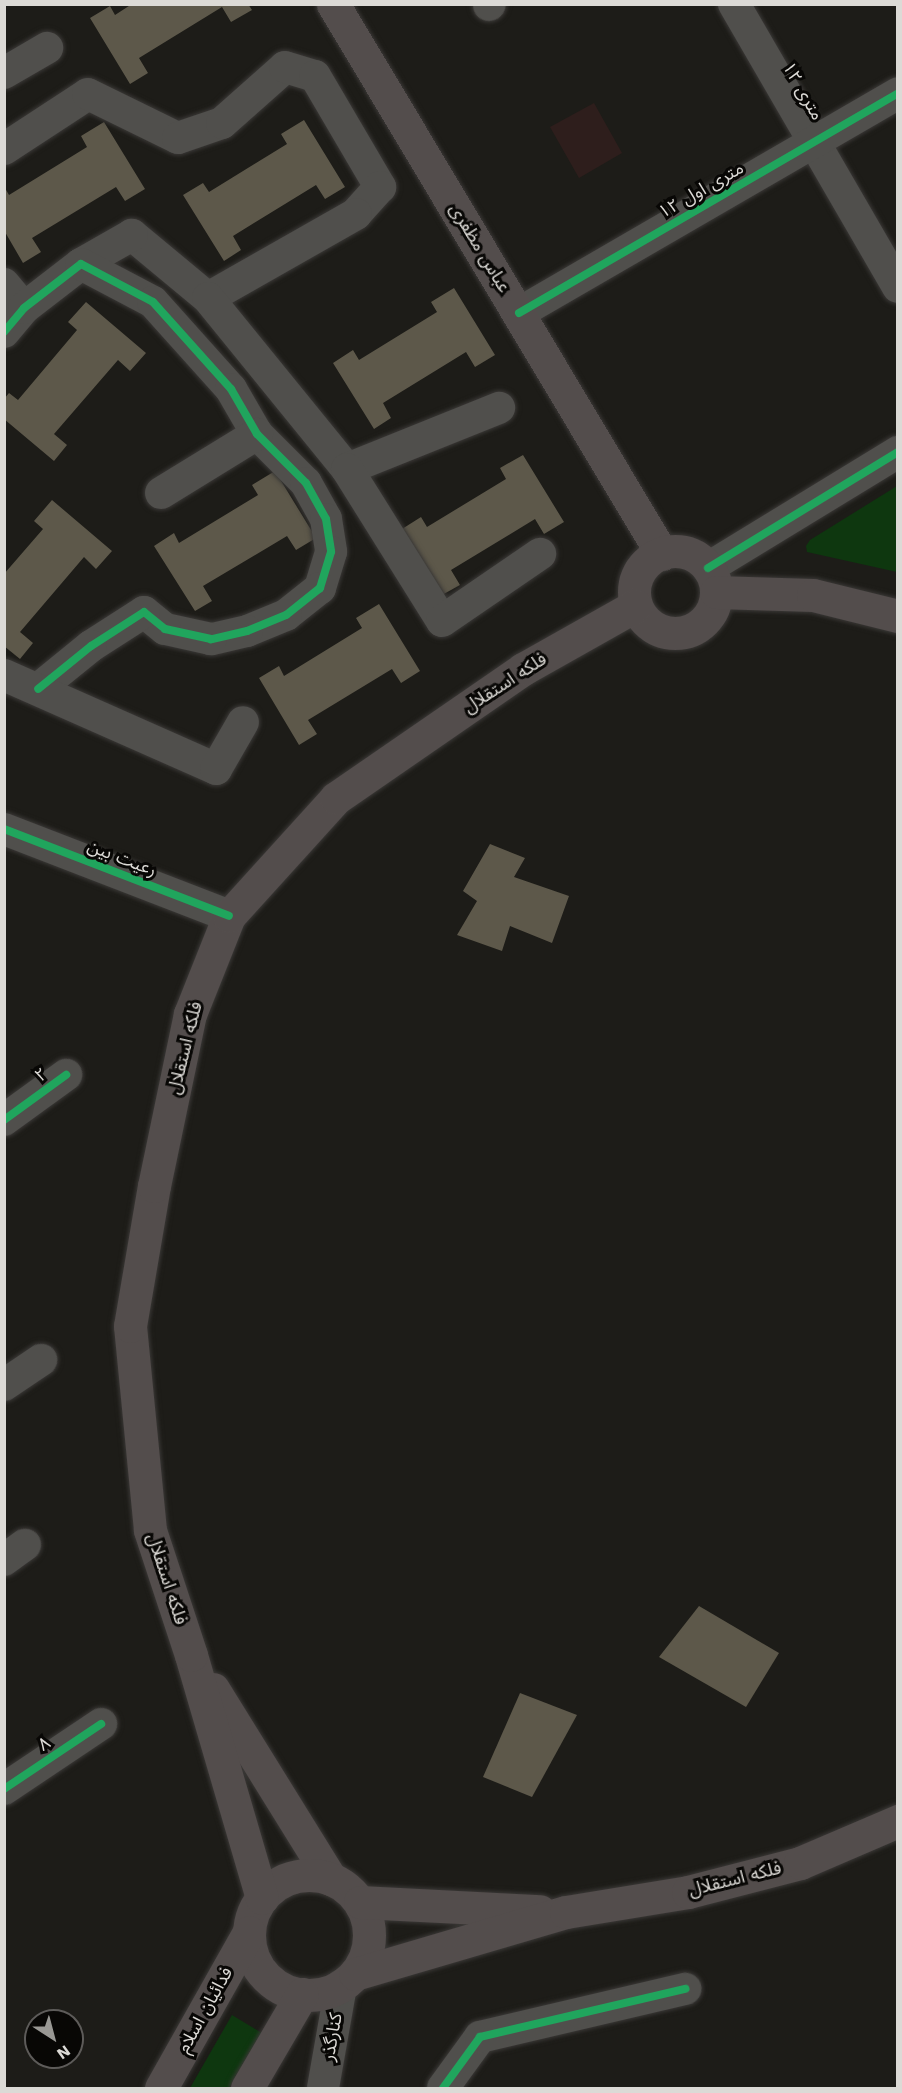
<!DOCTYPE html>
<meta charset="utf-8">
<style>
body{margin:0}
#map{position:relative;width:902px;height:2093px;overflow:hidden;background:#1d1c18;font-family:"Work Sans","Noto Sans Arabic",sans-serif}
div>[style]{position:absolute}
.education>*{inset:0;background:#2e1e1c}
.green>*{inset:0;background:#0e370f}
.building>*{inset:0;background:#5d584a}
.roads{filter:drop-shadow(0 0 2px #3a3836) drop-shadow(0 0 2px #3a3836)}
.street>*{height:32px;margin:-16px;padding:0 16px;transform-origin:16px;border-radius:16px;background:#504f4c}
.secondary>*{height:33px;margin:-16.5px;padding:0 16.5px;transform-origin:16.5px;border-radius:16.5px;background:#534d4c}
.secondary>.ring{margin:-16.5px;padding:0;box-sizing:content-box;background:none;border:33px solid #534d4c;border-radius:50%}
.cycleway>*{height:8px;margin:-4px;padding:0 4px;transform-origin:4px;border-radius:4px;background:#20a55d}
span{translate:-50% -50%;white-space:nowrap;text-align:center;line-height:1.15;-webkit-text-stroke:6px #080705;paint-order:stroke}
.street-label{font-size:18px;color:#dcdad6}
.frame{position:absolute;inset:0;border:6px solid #dcdad6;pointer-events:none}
.north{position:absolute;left:24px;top:2009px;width:60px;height:60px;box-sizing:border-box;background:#080705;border:2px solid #5d5b59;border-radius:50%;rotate:144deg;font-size:16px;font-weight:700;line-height:24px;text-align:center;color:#dcdad6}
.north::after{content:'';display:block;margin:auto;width:21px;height:27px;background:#999894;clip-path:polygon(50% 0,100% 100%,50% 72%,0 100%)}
</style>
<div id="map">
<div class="education">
<i style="clip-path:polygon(594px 103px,622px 153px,579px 178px,550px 127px)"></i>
</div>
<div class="green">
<i style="clip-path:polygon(897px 486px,897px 572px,807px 552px,806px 546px,810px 540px)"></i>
<i style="clip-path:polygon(232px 2015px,262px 2033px,229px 2088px,190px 2088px)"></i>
</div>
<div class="building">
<i style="clip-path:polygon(132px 4px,248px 4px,252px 10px,231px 22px,222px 7px,139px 58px,148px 73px,130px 84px,90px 18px,110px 6px,115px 15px)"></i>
<i style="clip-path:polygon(304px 120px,345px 187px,325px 199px,316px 185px,233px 236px,241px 250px,224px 261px,183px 195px,203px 183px,209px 192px,287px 144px,281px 134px)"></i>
<i style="clip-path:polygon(104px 122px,145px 189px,125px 201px,116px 187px,32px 238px,41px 252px,23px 263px,5px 232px,5px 188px,9px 195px,87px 147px,81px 136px)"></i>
<i style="clip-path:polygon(454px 288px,495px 355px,475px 367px,466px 352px,383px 403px,391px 418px,374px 429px,333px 363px,353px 350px,359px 360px,437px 312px,431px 302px)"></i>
<i style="clip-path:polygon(86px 302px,146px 353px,130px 371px,118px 360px,54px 434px,67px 445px,54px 461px,4px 419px,4px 399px,9px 393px,18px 400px,77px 330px,68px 322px)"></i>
<i style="clip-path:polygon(523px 455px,564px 522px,544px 534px,535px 519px,451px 570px,460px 585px,442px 595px,402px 529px,421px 517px,427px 527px,506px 479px,500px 468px)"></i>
<i style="clip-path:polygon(275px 471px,316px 538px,296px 550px,287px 536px,203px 586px,212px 601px,195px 611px,154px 546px,174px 533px,179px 543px,258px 495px,252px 485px)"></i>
<i style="clip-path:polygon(52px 500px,112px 551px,96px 569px,84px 557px,20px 632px,33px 643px,20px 659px,4px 646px,4px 574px,43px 529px,34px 521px)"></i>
<i style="clip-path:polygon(379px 604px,420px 671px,401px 683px,392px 669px,308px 720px,317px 734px,299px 745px,259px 678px,279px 666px,284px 676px,362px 628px,356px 618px)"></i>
<i style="clip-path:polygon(490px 844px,525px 858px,514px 877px,569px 896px,552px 943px,510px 926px,502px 951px,457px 935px,477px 901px,463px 891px)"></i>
<i style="clip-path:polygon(699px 1606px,779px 1653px,746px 1707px,659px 1657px)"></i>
<i style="clip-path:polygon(520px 1693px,577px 1715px,532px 1797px,483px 1777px)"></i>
</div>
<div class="roads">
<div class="street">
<i style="left:734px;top:4px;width:327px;rotate:59.9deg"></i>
<i style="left:489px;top:5px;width:1px;rotate:-45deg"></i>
<i style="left:4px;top:73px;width:50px;rotate:-30.2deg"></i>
<i style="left:4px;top:149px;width:100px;rotate:-33.2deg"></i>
<i style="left:88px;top:94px;width:100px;rotate:26.1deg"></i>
<i style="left:178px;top:138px;width:46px;rotate:-18.8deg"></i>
<i style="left:222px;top:123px;width:84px;rotate:-41.6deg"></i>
<i style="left:285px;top:67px;width:31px;rotate:17deg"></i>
<i style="left:315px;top:76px;width:129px;rotate:59.6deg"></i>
<i style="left:380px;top:187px;width:36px;rotate:132deg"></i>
<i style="left:356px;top:214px;width:170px;rotate:150.4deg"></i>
<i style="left:208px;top:298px;width:99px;rotate:-140.3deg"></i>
<i style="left:132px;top:235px;width:59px;rotate:150.4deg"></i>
<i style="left:4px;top:284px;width:31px;rotate:50deg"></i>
<i style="left:208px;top:298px;width:220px;rotate:50.9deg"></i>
<i style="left:347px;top:469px;width:164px;rotate:-21.9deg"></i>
<i style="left:519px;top:313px;width:438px;rotate:-30.1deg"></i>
<i style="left:4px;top:332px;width:31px;rotate:-50deg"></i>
<i style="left:24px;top:308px;width:72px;rotate:-37.7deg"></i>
<i style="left:81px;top:264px;width:81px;rotate:27.8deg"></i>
<i style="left:153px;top:302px;width:117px;rotate:48.1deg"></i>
<i style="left:231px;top:389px;width:52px;rotate:60deg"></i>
<i style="left:257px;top:434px;width:69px;rotate:45deg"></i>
<i style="left:306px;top:483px;width:41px;rotate:60.9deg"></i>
<i style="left:326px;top:519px;width:33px;rotate:81deg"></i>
<i style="left:331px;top:552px;width:38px;rotate:107deg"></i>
<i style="left:320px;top:588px;width:43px;rotate:141.5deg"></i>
<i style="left:286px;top:615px;width:42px;rotate:157.7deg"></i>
<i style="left:247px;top:631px;width:37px;rotate:167deg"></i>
<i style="left:211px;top:639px;width:47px;rotate:-167.7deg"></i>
<i style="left:165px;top:629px;width:27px;rotate:-141deg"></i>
<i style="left:144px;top:612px;width:63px;rotate:147.3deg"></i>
<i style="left:91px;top:646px;width:68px;rotate:140.9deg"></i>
<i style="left:347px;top:469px;width:179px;rotate:58deg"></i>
<i style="left:442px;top:621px;width:119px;rotate:-34.4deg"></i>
<i style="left:161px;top:493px;width:113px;rotate:-31.6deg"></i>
<i style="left:708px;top:568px;width:223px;rotate:-31.4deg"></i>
<i style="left:4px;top:675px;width:232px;rotate:23.9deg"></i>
<i style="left:216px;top:769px;width:54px;rotate:-60.1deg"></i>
<i style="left:4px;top:829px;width:241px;rotate:21.1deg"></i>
<i style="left:4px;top:1120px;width:77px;rotate:-36deg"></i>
<i style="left:4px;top:1385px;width:45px;rotate:-34deg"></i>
<i style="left:4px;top:1560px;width:26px;rotate:-36deg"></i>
<i style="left:4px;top:1789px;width:117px;rotate:-33.8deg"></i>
<i style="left:323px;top:2088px;width:104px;rotate:-80deg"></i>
<i style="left:443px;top:2088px;width:63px;rotate:-54deg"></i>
<i style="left:480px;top:2037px;width:211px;rotate:-13.2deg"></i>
</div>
<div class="secondary">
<i style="left:333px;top:4px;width:641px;rotate:59.11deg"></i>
<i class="ring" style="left:634px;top:551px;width:49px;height:49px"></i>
<i style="left:716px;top:592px;width:97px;rotate:1.8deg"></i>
<i style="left:813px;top:595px;width:88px;rotate:13.9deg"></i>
<i style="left:213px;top:1689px;width:224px;rotate:58.2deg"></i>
<i class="ring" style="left:249px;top:1875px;width:87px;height:87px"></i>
<i style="left:262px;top:1898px;width:253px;rotate:-106.3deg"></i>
<i style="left:191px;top:1655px;width:132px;rotate:-108.2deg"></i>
<i style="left:150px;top:1530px;width:205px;rotate:-95.6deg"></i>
<i style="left:130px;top:1326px;width:142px;rotate:-80.3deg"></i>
<i style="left:154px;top:1186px;width:176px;rotate:-78.2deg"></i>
<i style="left:190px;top:1014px;width:105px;rotate:-68.3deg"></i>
<i style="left:229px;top:916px;width:159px;rotate:-47.8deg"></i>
<i style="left:336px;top:798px;width:227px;rotate:-34.6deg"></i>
<i style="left:523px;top:669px;width:129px;rotate:-29.4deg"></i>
<i style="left:360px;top:1902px;width:180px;rotate:2.9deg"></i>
<i style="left:355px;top:1974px;width:220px;rotate:-16.4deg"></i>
<i style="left:566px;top:1912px;width:124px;rotate:-9.3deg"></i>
<i style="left:688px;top:1892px;width:116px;rotate:-14.5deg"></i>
<i style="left:800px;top:1863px;width:107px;rotate:-23.2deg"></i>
<i style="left:161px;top:2088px;width:179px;rotate:-60.6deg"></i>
<i style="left:247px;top:2088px;width:109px;rotate:-59.7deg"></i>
</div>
</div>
<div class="cycleway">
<i style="left:519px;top:313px;width:438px;rotate:-30.1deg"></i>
<i style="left:4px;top:332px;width:31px;rotate:-50deg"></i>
<i style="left:24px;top:308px;width:72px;rotate:-37.7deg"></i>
<i style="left:81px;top:264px;width:81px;rotate:27.8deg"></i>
<i style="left:153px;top:302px;width:117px;rotate:48.1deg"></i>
<i style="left:231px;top:389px;width:52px;rotate:60deg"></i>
<i style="left:257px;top:434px;width:69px;rotate:45deg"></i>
<i style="left:306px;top:483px;width:41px;rotate:60.9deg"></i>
<i style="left:326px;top:519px;width:33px;rotate:81deg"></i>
<i style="left:331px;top:552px;width:38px;rotate:107deg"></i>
<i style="left:320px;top:588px;width:43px;rotate:141.5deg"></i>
<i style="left:286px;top:615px;width:42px;rotate:157.7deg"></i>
<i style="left:247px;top:631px;width:37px;rotate:167deg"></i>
<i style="left:211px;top:639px;width:47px;rotate:-167.7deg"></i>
<i style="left:165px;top:629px;width:27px;rotate:-141deg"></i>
<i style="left:144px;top:612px;width:63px;rotate:147.3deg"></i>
<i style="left:91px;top:646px;width:68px;rotate:140.9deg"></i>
<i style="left:708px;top:568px;width:223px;rotate:-31.4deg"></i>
<i style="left:4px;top:829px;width:241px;rotate:21.1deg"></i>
<i style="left:4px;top:1120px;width:77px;rotate:-36deg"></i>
<i style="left:4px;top:1789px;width:117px;rotate:-33.8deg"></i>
<i style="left:443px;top:2088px;width:63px;rotate:-54deg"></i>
<i style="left:480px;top:2037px;width:211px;rotate:-13.2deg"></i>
</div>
<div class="street-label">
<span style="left:803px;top:91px;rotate:60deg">۱۲ متری</span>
<span style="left:701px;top:190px;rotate:-30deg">۱۲ متری اول</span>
<span style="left:480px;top:248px;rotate:59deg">عباس مظفری</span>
<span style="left:505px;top:683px;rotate:-33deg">فلکه استقلال</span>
<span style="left:122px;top:858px;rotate:21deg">رعیت بین</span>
<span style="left:185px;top:1048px;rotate:-76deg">فلکه استقلال</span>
<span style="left:41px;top:1075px;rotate:-36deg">۲</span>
<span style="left:167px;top:1579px;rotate:72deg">فلکه استقلال</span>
<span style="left:44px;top:1744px;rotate:-34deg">۸</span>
<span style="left:735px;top:1879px;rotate:-14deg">فلکه استقلال</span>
<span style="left:205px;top:2010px;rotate:-61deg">فدائیان اسلام</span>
<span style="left:332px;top:2037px;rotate:-80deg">کنارگذر</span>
</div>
<div class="frame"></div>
<div class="north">N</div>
</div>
